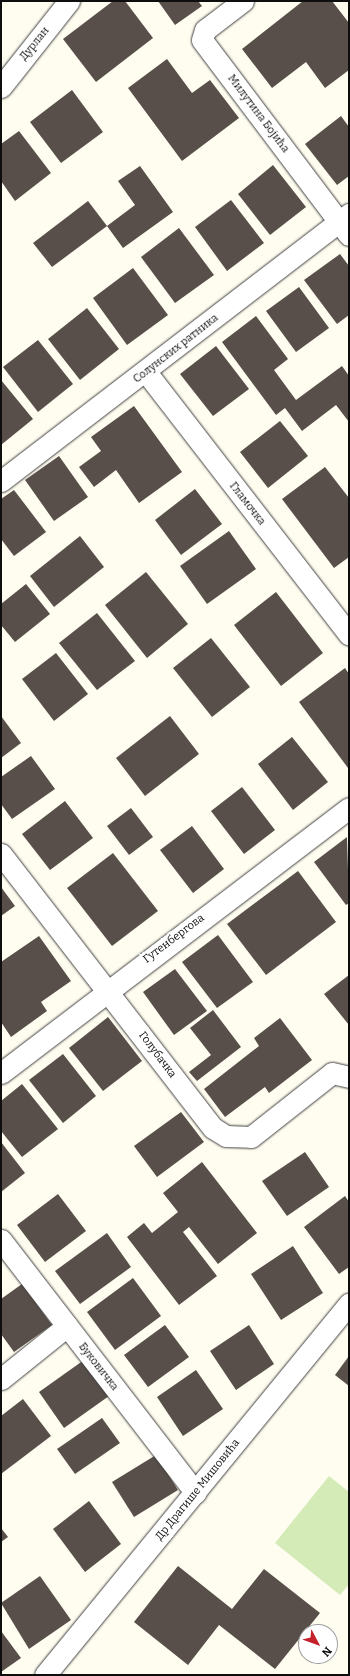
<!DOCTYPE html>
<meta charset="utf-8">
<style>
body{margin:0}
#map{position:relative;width:350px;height:1676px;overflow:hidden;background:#fffcf0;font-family:Bitter,serif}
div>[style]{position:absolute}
.green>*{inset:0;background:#d4ebb8}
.building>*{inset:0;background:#584f4a}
.roads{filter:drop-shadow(0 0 1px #414141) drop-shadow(0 0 1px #414141)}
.minor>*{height:21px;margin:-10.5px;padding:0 10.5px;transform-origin:10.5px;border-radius:10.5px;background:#fff}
span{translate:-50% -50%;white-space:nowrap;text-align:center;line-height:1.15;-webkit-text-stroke:4px #fff;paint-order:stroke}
.street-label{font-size:11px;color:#0e0e0e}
.frame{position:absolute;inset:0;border:2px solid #0e0e0e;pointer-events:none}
.north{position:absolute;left:298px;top:1624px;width:40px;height:40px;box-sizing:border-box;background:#fff;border:1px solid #9f9f9f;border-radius:50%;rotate:131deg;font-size:11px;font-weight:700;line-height:16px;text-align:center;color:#0e0e0e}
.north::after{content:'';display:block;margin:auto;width:14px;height:18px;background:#c4212d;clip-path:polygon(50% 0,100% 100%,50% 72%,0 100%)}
</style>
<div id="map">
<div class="green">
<i style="clip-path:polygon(329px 1476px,349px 1492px,349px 1584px,340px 1595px,275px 1543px)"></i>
</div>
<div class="building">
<i style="clip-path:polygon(113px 1px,125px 1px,153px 38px,96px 82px,63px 39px)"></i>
<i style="clip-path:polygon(158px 1px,198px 1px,202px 6px,175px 25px)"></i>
<i style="clip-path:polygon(303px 1px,332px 1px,349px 23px,349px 70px,325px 88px,306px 62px,272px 88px,242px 49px)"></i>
<i style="clip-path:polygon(167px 59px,192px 93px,210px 80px,239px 118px,182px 161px,128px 88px)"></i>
<i style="clip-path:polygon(72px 90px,103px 132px,61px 163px,30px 122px)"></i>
<i style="clip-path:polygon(341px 116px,349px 127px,349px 176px,337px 185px,305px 144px)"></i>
<i style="clip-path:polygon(19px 131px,51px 173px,15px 201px,1px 181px,1px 144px)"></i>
<i style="clip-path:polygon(273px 165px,306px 207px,270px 235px,238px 194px)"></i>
<i style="clip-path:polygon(140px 166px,173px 212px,123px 248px,107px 226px,135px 205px,118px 181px)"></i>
<i style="clip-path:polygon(231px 200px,264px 243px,227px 271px,195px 227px)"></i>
<i style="clip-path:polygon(88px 201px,107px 226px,52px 267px,33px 243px)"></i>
<i style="clip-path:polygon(179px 228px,214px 275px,175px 303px,141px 257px)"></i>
<i style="clip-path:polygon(340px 254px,349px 266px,349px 315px,337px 324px,304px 280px)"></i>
<i style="clip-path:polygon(133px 268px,168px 315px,127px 345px,93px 298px)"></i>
<i style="clip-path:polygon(299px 287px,329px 328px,296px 352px,266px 311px)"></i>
<i style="clip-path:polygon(87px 308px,119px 349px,80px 380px,48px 339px)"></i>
<i style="clip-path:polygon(256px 316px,288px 359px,274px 370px,296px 400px,342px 366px,349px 376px,349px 422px,336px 405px,302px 431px,285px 408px,276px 415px,222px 342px)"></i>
<i style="clip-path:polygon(38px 340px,73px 384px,38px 412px,3px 367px)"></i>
<i style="clip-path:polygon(216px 346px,249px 389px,213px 416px,180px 374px)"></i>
<i style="clip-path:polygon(1px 380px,33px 419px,1px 445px)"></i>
<i style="clip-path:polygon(134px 406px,182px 472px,139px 503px,116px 470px,94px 487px,79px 467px,101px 451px,91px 437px)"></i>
<i style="clip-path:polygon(280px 421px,308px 456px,268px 488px,240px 452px)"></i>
<i style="clip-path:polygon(59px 456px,88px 497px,54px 521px,25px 480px)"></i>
<i style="clip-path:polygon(325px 467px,349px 498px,349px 557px,334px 568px,282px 499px)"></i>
<i style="clip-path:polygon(195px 489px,222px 524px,181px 555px,155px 520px)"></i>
<i style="clip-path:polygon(14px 490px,46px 532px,14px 556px,1px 539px,1px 499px)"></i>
<i style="clip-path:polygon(229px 531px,256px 569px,207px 604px,180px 566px)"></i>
<i style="clip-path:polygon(80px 536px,104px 567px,54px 607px,30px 576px)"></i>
<i style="clip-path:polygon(146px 572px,188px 624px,147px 658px,105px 605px)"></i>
<i style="clip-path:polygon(26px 584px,50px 614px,15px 642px,1px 625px,1px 604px)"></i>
<i style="clip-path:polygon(276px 592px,323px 653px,281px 686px,234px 625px)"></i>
<i style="clip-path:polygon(97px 613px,135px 661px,97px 690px,59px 643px)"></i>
<i style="clip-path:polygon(211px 638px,250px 687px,212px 717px,173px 668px)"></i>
<i style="clip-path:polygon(56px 653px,88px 694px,54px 721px,22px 679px)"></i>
<i style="clip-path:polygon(345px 668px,349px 674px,348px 768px,299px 702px)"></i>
<i style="clip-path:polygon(1px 716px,21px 743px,1px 758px)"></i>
<i style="clip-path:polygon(170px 716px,199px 754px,145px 796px,116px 758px)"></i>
<i style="clip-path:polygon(292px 737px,328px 782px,293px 810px,258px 764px)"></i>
<i style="clip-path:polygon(31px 756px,55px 789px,12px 819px,1px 804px,1px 777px)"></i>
<i style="clip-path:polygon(242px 787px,275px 830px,244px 854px,211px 811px)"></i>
<i style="clip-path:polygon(65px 801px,93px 838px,50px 870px,22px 834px)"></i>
<i style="clip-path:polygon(131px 808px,153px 837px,129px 855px,107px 826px)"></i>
<i style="clip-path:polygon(192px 826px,224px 869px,193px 893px,160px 850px)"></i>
<i style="clip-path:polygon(347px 837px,349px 903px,346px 905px,314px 862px)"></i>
<i style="clip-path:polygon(113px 853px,158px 911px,112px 946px,67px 888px)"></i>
<i style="clip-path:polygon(298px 871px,336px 922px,266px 975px,227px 924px)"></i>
<i style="clip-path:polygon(1px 887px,15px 906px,1px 916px)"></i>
<i style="clip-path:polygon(218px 935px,253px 982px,217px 1008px,182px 962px)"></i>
<i style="clip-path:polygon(39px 936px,71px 981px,41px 1002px,47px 1011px,11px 1037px,1px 1022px,1px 962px)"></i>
<i style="clip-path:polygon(175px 969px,207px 1011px,174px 1035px,143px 992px)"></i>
<i style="clip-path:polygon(349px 975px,349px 1025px,324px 994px)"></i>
<i style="clip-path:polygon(213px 1010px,241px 1047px,197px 1081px,189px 1072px,211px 1055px,190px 1028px)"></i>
<i style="clip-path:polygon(108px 1017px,142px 1061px,103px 1091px,69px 1048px)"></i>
<i style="clip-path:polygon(280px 1018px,312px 1060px,269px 1093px,265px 1087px,225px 1117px,204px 1089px,259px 1046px,254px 1038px)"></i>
<i style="clip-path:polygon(63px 1054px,96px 1096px,63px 1123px,29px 1080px)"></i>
<i style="clip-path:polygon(22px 1084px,58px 1129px,22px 1157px,1px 1131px,1px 1101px)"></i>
<i style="clip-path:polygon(181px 1112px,204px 1142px,157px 1177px,134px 1146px)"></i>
<i style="clip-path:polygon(1px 1142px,25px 1173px,1px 1192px)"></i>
<i style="clip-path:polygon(305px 1152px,329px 1187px,287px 1216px,262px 1181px)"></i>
<i style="clip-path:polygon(202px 1162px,257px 1233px,218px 1264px,189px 1227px,183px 1232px,217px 1276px,179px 1305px,127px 1237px,144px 1223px,152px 1233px,178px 1212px,163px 1193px)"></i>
<i style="clip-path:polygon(58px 1194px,86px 1231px,45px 1262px,17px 1225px)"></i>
<i style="clip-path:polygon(345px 1196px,349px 1202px,349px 1267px,339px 1274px,304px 1227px)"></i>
<i style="clip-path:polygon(107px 1233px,131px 1267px,80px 1304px,55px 1271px)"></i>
<i style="clip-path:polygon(293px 1246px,323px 1293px,281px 1320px,251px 1274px)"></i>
<i style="clip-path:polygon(133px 1278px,161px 1316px,115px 1350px,87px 1312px)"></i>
<i style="clip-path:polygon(22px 1284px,52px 1325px,14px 1352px,1px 1334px,1px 1299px)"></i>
<i style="clip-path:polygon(165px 1325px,189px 1357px,148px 1387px,124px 1355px)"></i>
<i style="clip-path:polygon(249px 1325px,274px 1364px,236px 1390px,210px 1351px)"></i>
<i style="clip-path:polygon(349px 1356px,349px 1386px,335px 1375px)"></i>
<i style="clip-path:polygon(84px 1360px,109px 1396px,64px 1428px,39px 1392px)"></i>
<i style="clip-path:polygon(196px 1370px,223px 1409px,183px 1436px,157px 1397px)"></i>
<i style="clip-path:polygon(23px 1399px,51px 1436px,1px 1474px,1px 1416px)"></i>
<i style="clip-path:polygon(102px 1418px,120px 1443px,75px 1474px,57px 1449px)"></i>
<i style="clip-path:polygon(156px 1455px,178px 1490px,134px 1517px,112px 1482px)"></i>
<i style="clip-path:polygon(89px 1501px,121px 1544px,85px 1572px,53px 1529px)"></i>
<i style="clip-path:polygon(1px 1528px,8px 1537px,1px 1542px)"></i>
<i style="clip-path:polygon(178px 1566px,232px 1609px,264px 1569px,320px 1613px,275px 1669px,219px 1625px,188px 1665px,134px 1622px)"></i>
<i style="clip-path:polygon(40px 1576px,71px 1620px,29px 1649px,1px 1603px)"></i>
<i style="clip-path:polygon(1px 1631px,21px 1658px,1px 1672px)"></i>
</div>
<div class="roads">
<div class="minor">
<i style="left:243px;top:1px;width:48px;rotate:142.7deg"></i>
<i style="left:205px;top:30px;width:10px;rotate:107deg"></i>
<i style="left:202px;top:40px;width:244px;rotate:53deg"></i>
<i style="left:1px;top:87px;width:110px;rotate:-51.7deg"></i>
<i style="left:146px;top:372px;width:332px;rotate:52.3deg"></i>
<i style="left:1px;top:481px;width:439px;rotate:-37.5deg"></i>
<i style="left:1px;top:854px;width:346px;rotate:52.3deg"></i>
<i style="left:213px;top:1128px;width:15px;rotate:32deg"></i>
<i style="left:226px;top:1136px;width:25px;rotate:2deg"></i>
<i style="left:251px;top:1137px;width:103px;rotate:-38.3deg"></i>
<i style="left:332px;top:1073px;width:17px;rotate:13deg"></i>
<i style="left:1px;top:1073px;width:437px;rotate:-37.3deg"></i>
<i style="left:1px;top:1240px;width:319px;rotate:52.4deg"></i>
<i style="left:1px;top:1379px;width:85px;rotate:-38.8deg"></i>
<i style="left:45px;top:1675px;width:480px;rotate:-50.7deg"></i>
</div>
</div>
<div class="street-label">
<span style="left:35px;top:44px;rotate:-51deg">Дурлан</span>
<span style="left:258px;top:114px;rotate:53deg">Милутина Бојића</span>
<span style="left:176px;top:349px;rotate:-38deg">Солунских ратника</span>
<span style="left:247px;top:504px;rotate:52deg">Гламочка</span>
<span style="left:174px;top:939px;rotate:-37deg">Гутенбергова</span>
<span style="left:157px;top:1055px;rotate:53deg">Голубачка</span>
<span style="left:98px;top:1367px;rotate:52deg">Буковичка</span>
<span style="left:198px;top:1490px;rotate:-51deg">Др Драгише Мишовића</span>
</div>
<div class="frame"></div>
<div class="north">N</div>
</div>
